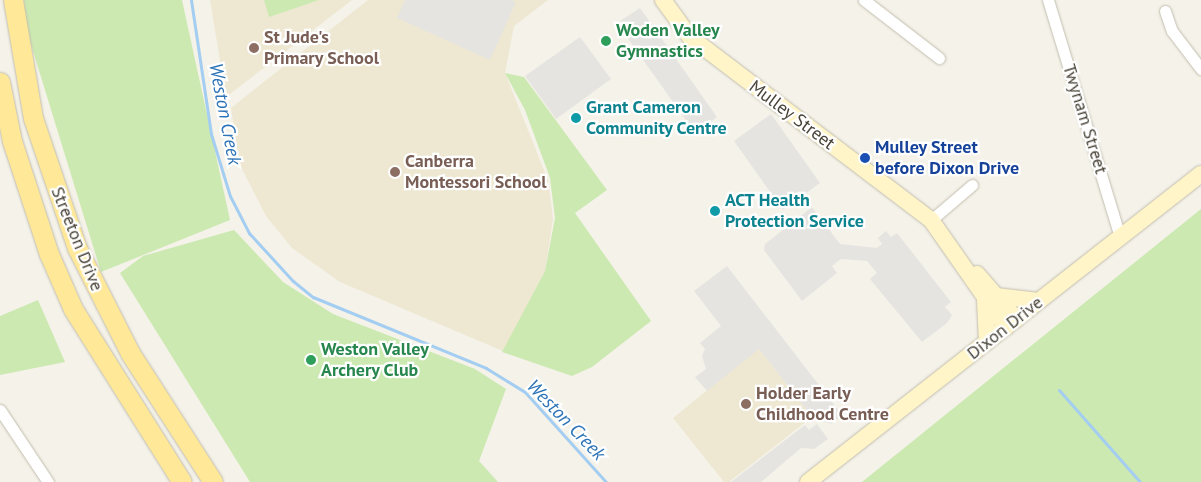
<!DOCTYPE html>
<style>
body{margin:0}
#map{position:relative;width:1201px;height:482px;overflow:hidden;background:#f4f2e9;font-family:"PT Sans",sans-serif}
div>[style]{position:absolute}
.education>*{inset:0;background:#eee8d2}
.green>*{inset:0;background:#cce9b1}
.parking>*{inset:0;background:#e6e4e0}
.stream>*{height:3px;margin:-1.5px;padding:0 1.5px;transform-origin:1.5px;border-radius:1.5px;background:#a4cdf2}
.roads{filter:drop-shadow(0 0 1px #c3bdae) drop-shadow(0 0 1px #c3bdae)}
.street>*{height:11px;margin:-5.5px;padding:0 5.5px;transform-origin:5.5px;border-radius:5.5px;background:#fff}
.secondary>*{height:16px;margin:-8px;padding:0 8px;transform-origin:8px;border-radius:8px;background:#fff5c8}
.primary>*{height:19px;margin:-9.5px;padding:0 9.5px;transform-origin:9.5px;border-radius:9.5px;background:#ffe897}
.dots>*{width:14px;height:14px;translate:-50% -50%;box-sizing:border-box;border:2px solid #fff;border-radius:50%}
span{translate:-50% -50%;white-space:nowrap;text-align:center;line-height:1.15;-webkit-text-stroke:4.5px #fff;paint-order:stroke}
.leisure-label{font-size:18px;color:#27864d;font-weight:700}
.left{translate:0 -50%;text-align:left}
.education-label{font-size:18px;color:#785e54;font-weight:700}
.culture-label{font-size:18px;color:#0d838f;font-weight:700}
.street-label{font-size:18px;color:#484237}
.transit-label{font-size:18px;color:#164399;font-weight:700}
.water-label{font-size:19px;color:#2d74b7;font-style:italic}
</style>
<div id="map">
<div class="education">
<i style="clip-path:polygon(210px 0,352px 0,226px 97px)"></i>
<i style="clip-path:polygon(368px 0,548px 0,514px 26px,505px 73px,548px 180px,553px 219px,545px 271px,503px 351px,340px 282px,292px 248px,266px 216px,240px 165px,231px 108px)"></i>
<i style="clip-path:polygon(759px 348px,812px 417px,729px 482px,724px 482px,673px 418px)"></i>
</div>
<div class="green">
<i style="clip-path:polygon(24px 0,182px 0,230px 220px,101px 272px,25px 25px)"></i>
<i style="clip-path:polygon(264px 0,319px 0,269px 17px)"></i>
<i style="clip-path:polygon(505px 73px,524px 77px,607px 190px,575px 213px,651px 321px,592px 367px,572px 376px,502px 352px,545px 271px,555px 218px,550px 178px,525px 110px)"></i>
<i style="clip-path:polygon(1201px 209px,1201px 482px,862px 482px)"></i>
<i style="clip-path:polygon(234px 230px,283px 282px,333px 314px,475px 369px,506px 389px,479px 461px,498px 482px,250px 482px,120px 273px,143px 256px)"></i>
<i style="clip-path:polygon(38px 300px,65px 362px,0 375px,0 316px)"></i>
</div>
<div class="parking">
<i style="clip-path:polygon(405px 0,511px 0,516px 2px,490px 60px,397px 18px)"></i>
<i style="clip-path:polygon(640px 8px,717px 117px,695px 133px,617px 23px)"></i>
<i style="clip-path:polygon(580px 37px,611px 79px,556px 119px,525px 76px)"></i>
<i style="clip-path:polygon(771px 114px,820px 183px,783px 210px,734px 141px)"></i>
<i style="clip-path:polygon(812px 207px,840px 244px,877px 248px,882px 244px,878px 238px,886px 231px,891px 237px,897px 233px,951px 302px,945px 307px,952px 315px,947px 323px,922px 342px,870px 279px,877px 273px,867px 261px,841px 259px,832px 266px,837px 273px,802px 301px,764px 250px,765px 244px)"></i>
<i style="clip-path:polygon(727px 266px,842px 415px,831px 424px,812px 417px,759px 349px,707px 391px,695px 377px,706px 369px,702px 356px,705px 349px,700px 343px,721px 326px,694px 291px)"></i>
<i style="clip-path:polygon(817px 424px,828px 439px,814px 449px,801px 448px,761px 482px,731px 482px,805px 425px,809px 430px)"></i>
</div>
<div class="stream">
<i style="left:191px;top:0;width:135px;rotate:81.5deg"></i>
<i style="left:211px;top:134px;width:65px;rotate:73deg"></i>
<i style="left:230px;top:196px;width:42px;rotate:62.8deg"></i>
<i style="left:249px;top:233px;width:65px;rotate:47.5deg"></i>
<i style="left:293px;top:281px;width:26px;rotate:39deg"></i>
<i style="left:313px;top:297px;width:187px;rotate:22.3deg"></i>
<i style="left:486px;top:368px;width:46px;rotate:31.6deg"></i>
<i style="left:525px;top:392px;width:121px;rotate:48deg"></i>
<i style="left:1059px;top:390px;width:123px;rotate:48.6deg"></i>
</div>
<div class="roads">
<div class="street">
<i style="left:864px;top:0;width:95px;rotate:37.7deg"></i>
<i style="left:1048px;top:0;width:248px;rotate:73.1deg"></i>
<i style="left:1165px;top:11px;width:21px;rotate:71deg"></i>
<i style="left:1172px;top:31px;width:48px;rotate:52.7deg"></i>
<i style="left:931px;top:220px;width:54px;rotate:-40.5deg"></i>
<i style="left:0;top:410px;width:87px;rotate:56.3deg"></i>
</div>
<div class="secondary">
<i style="left:663px;top:0;width:46px;rotate:53.9deg"></i>
<i style="left:690px;top:37px;width:303px;rotate:37.2deg"></i>
<i style="left:931px;top:220px;width:131px;rotate:55deg"></i>
<i style="left:977px;top:274px;width:60px;rotate:49.1deg"></i>
<i style="left:996px;top:296px;width:43px;rotate:6.6deg"></i>
<i style="left:985px;top:300px;width:42px;rotate:87.3deg"></i>
<i style="left:808px;top:482px;width:499px;rotate:-38.1deg"></i>
</div>
<div class="primary">
<i style="left:13px;top:0;width:120px;rotate:80.4deg"></i>
<i style="left:33px;top:118px;width:137px;rotate:71.3deg"></i>
<i style="left:77px;top:248px;width:118px;rotate:63.2deg"></i>
<i style="left:130px;top:353px;width:153px;rotate:57.2deg"></i>
<i style="left:0;top:82px;width:60px;rotate:78.5deg"></i>
<i style="left:12px;top:141px;width:119px;rotate:71.9deg"></i>
<i style="left:49px;top:254px;width:60px;rotate:66.4deg"></i>
<i style="left:73px;top:309px;width:204px;rotate:57.8deg"></i>
</div>
</div>
<div class="dots">
<i style="left:606px;top:41px;background:#2e9e5b"></i>
<i style="left:254px;top:48px;background:#8d6e63"></i>
<i style="left:576px;top:118px;background:#0f9aa8"></i>
<i style="left:865px;top:158px;background:#1a4fb4"></i>
<i style="left:395px;top:172px;background:#8d6e63"></i>
<i style="left:715px;top:211px;background:#0f9aa8"></i>
<i style="left:311px;top:360px;background:#2e9e5b"></i>
<i style="left:746px;top:404px;background:#8d6e63"></i>
</div>
<div class="leisure-label">
<span class="left" style="left:616px;top:41px">Woden Valley<br>Gymnastics</span>
<span class="left" style="left:321px;top:360px">Weston Valley<br>Archery Club</span>
</div>
<div class="education-label">
<span class="left" style="left:264px;top:48px">St Jude's<br>Primary School</span>
<span class="left" style="left:405px;top:172px">Canberra<br>Montessori School</span>
<span class="left" style="left:756px;top:404px">Holder Early<br>Childhood Centre</span>
</div>
<div class="culture-label">
<span class="left" style="left:586px;top:118px">Grant Cameron<br>Community Centre</span>
<span class="left" style="left:725px;top:211px">ACT Health<br>Protection Service</span>
</div>
<div class="street-label">
<span style="left:792px;top:115px;rotate:37deg">Mulley Street</span>
<span style="left:1085px;top:119px;rotate:73deg">Twynam Street</span>
<span style="left:77px;top:239px;rotate:68deg">Streeton Drive</span>
<span style="left:1005px;top:328px;rotate:-38deg">Dixon Drive</span>
</div>
<div class="transit-label">
<span class="left" style="left:875px;top:158px">Mulley Street<br>before Dixon Drive</span>
</div>
<div class="water-label">
<span style="left:225px;top:114px;rotate:79deg">Weston Creek</span>
<span style="left:566px;top:420px;rotate:46deg">Weston Creek</span>
</div>
</div>
